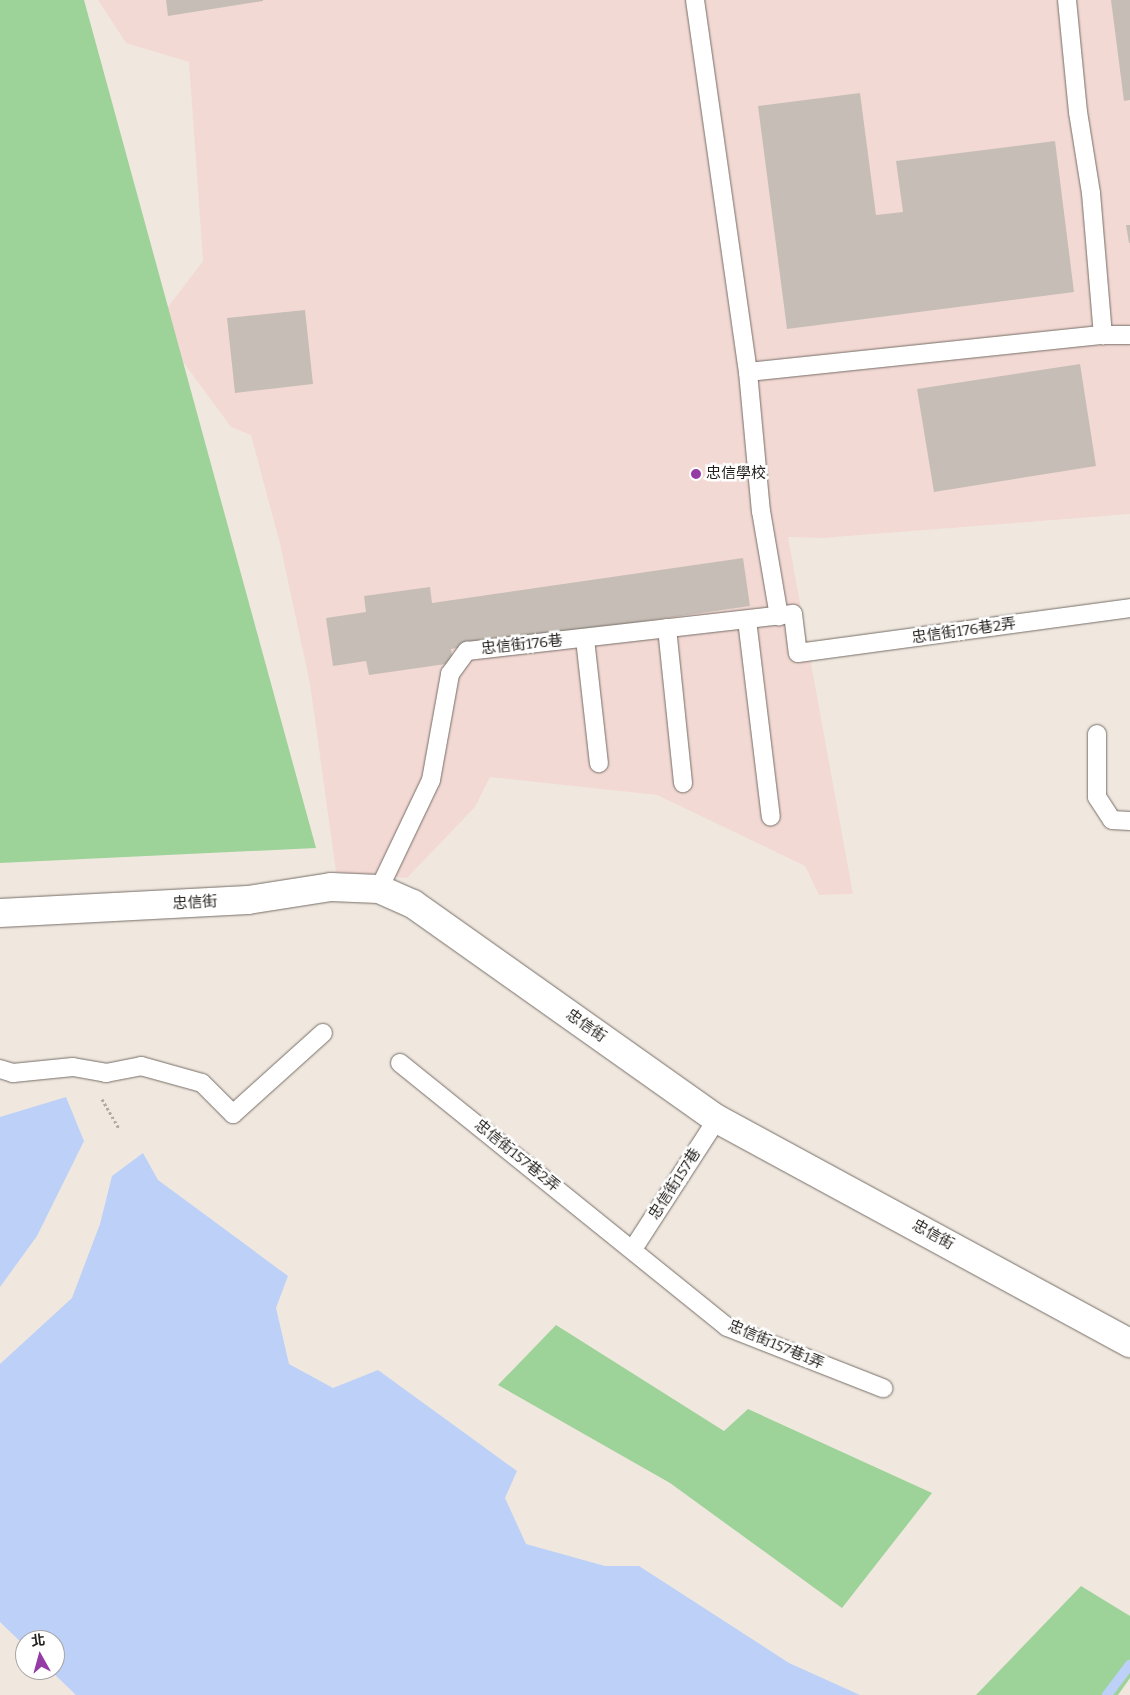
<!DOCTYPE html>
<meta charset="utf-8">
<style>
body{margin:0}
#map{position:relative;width:1130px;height:1695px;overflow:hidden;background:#f0e8df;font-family:Bitter,"Noto Sans TC",serif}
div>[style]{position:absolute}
.education>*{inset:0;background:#f3d9d4}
.green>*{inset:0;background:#9dd299}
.water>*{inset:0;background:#bcd0f8}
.stream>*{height:10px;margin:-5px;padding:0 5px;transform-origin:5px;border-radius:5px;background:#bcd0f8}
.building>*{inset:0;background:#c6beb6}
.path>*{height:3px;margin-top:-1.5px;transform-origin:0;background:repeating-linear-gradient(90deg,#b0aaa3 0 2.5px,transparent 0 5px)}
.roads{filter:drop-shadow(0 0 1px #766e67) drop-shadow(0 0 1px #766e67)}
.service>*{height:18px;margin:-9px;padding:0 9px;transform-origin:9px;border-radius:9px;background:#fff}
.tertiary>*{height:28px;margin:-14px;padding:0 14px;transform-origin:14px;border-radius:14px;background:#fff}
.dots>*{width:14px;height:14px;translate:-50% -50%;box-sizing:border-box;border:2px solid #fff;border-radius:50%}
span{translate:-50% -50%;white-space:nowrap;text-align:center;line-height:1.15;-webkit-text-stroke:5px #fff;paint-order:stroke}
.poi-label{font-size:15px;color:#221f1c}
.left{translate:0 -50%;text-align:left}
.street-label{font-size:15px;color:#221f1c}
.north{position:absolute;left:15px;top:1630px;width:50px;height:50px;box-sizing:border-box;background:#fff;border:1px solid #a7a5a4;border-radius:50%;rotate:353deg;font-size:14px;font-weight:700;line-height:20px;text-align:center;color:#221f1c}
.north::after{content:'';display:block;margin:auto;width:18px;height:22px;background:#943ba6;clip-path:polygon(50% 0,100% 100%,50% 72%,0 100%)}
</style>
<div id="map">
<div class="education">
<i style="clip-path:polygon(98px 0,1130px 0,1130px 514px,822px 538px,788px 537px,853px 894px,819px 895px,805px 866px,657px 795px,490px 777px,475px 807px,407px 878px,336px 872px,310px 684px,280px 544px,251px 435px,231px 427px,155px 324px,203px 261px,189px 62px,126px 43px)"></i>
</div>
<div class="green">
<i style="clip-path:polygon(0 0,84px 0,316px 848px,0 863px)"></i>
<i style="clip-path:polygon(556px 1325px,724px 1431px,748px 1409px,932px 1493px,842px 1608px,670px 1483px,498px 1385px)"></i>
<i style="clip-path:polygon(1081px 1586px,1130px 1616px,1130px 1678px,1118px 1695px,976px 1695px)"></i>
</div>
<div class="water">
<i style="clip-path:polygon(66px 1097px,84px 1141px,37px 1236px,0 1287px,0 1117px)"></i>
<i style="clip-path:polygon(143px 1153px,158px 1180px,288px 1276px,276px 1308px,289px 1364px,333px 1388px,378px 1370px,517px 1471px,505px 1498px,526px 1544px,605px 1566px,639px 1566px,789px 1663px,860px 1695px,76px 1695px,50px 1670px,55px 1670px,55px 1640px,25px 1640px,25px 1646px,0 1622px,0 1364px,72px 1298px,100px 1224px,112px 1176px)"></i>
</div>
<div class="stream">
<i style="left:1107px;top:1695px;width:38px;rotate:-53deg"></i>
</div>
<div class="building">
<i style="clip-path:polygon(166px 0,263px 0,263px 1px,168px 16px)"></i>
<i style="clip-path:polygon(1111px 0,1130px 0,1130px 100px,1124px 101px)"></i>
<i style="clip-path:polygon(860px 93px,876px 215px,903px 212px,896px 161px,1055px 141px,1074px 292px,787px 329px,758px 106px)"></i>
<i style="clip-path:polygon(1126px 225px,1130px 225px,1130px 243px,1129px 243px)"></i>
<i style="clip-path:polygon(305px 310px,313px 384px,235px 393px,227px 318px)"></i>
<i style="clip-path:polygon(1080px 364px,1096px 466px,934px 492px,917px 389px)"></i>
<i style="clip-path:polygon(743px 558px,750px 606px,451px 649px,453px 663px,369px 675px,366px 661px,333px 666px,326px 618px,366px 612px,364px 596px,430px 587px,432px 603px)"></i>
</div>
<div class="path">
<i style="left:102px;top:1099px;width:34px;rotate:60deg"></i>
</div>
<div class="roads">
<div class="service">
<i style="left:695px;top:0;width:376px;rotate:81.9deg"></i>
<i style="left:748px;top:372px;width:140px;rotate:84.7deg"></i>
<i style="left:761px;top:511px;width:107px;rotate:80.3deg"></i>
<i style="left:1067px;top:0;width:113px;rotate:84.4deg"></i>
<i style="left:1078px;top:112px;width:82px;rotate:80.9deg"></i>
<i style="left:1091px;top:193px;width:143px;rotate:85.2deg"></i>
<i style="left:748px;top:372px;width:357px;rotate:-6deg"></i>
<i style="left:1103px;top:335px;width:27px"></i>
<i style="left:747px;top:620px;width:198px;rotate:83.1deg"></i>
<i style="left:667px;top:628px;width:156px;rotate:84.1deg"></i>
<i style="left:585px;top:639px;width:125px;rotate:83.6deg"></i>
<i style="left:1097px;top:734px;width:63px;rotate:90deg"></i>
<i style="left:1097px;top:797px;width:27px;rotate:57deg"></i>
<i style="left:1112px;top:820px;width:18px;rotate:3deg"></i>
<i style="left:379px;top:889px;width:121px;rotate:-64.5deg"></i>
<i style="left:431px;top:780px;width:108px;rotate:-79.8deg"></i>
<i style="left:450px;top:674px;width:29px;rotate:-54deg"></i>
<i style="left:467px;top:651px;width:328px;rotate:-6.5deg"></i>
<i style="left:793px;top:614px;width:39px;rotate:83deg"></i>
<i style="left:798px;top:653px;width:335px;rotate:-7.7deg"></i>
<i style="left:400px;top:1063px;width:420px;rotate:38.9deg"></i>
<i style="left:727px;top:1327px;width:168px;rotate:21.4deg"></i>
<i style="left:0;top:1069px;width:14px;rotate:17deg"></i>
<i style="left:13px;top:1073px;width:60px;rotate:-5.7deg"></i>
<i style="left:73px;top:1067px;width:34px;rotate:10deg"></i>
<i style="left:106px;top:1073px;width:36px;rotate:-11deg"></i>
<i style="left:141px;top:1066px;width:63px;rotate:15.6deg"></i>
<i style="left:202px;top:1083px;width:44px;rotate:45deg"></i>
<i style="left:233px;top:1114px;width:121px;rotate:-42deg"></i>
<i style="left:633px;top:1249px;width:155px;rotate:-57.1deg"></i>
</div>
<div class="tertiary">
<i style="left:0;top:913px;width:248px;rotate:-3deg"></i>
<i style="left:248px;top:900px;width:84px;rotate:-8.9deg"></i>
<i style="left:331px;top:887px;width:48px;rotate:2.4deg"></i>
<i style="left:379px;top:889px;width:37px;rotate:24deg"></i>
<i style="left:413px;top:904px;width:372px;rotate:35.3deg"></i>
<i style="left:717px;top:1119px;width:470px;rotate:28.5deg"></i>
</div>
</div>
<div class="dots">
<i style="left:696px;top:474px;background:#943ba6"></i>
</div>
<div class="poi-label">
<span class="left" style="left:706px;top:474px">忠信學校</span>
</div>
<div class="street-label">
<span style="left:964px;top:631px;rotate:-8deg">忠信街176巷2弄</span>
<span style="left:522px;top:645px;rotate:-6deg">忠信街176巷</span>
<span style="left:195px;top:903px;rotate:-3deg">忠信街</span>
<span style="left:586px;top:1026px;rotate:35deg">忠信街</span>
<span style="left:517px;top:1156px;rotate:39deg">忠信街157巷2弄</span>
<span style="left:675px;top:1184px;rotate:-57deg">忠信街157巷</span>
<span style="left:933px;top:1235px;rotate:29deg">忠信街</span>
<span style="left:776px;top:1345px;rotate:23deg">忠信街157巷1弄</span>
</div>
<div class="north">北</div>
</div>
